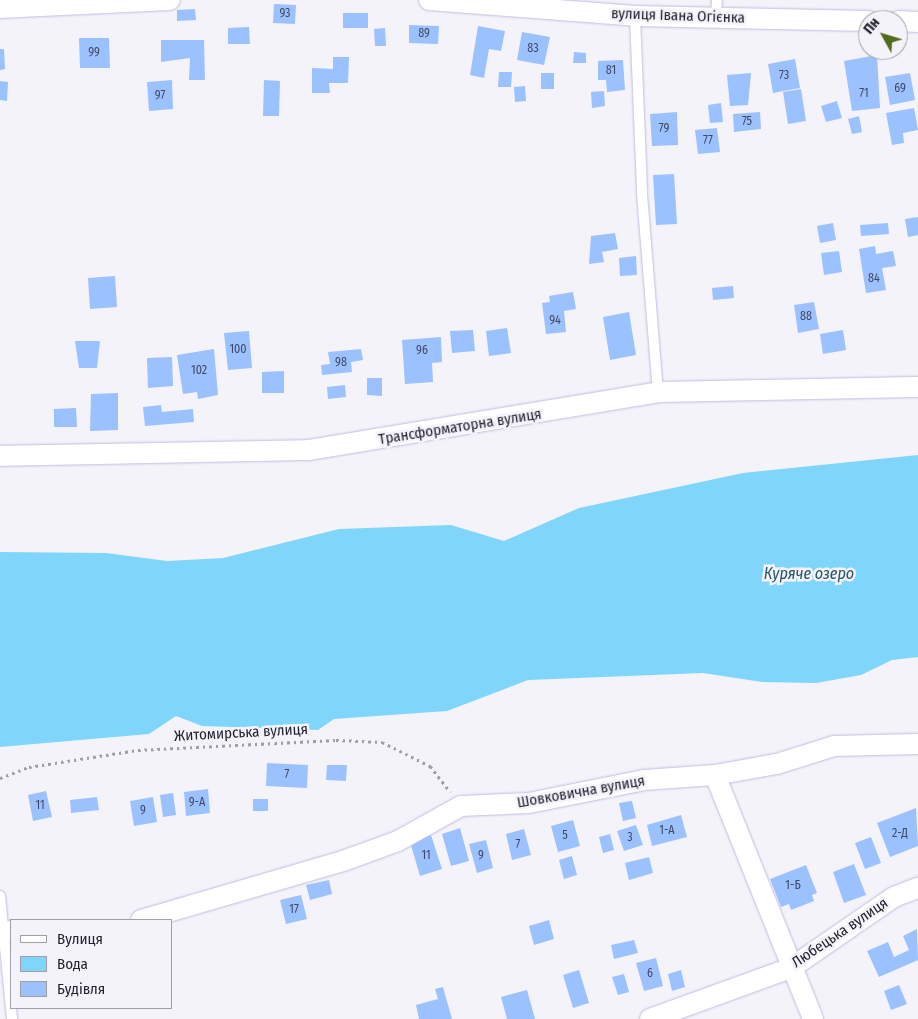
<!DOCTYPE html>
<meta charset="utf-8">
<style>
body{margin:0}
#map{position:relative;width:918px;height:1019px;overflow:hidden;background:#f4f3fa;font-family:"Fira Sans Condensed",sans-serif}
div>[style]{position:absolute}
.water>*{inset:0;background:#80d6fa}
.building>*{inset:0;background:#9bc1ff}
.path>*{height:3px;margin-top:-1.5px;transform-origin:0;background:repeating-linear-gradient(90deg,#9f9ea7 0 2.5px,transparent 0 6.5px)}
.roads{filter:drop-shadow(0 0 1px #c2bcde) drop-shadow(0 0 1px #c2bcde)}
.lane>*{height:10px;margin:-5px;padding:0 5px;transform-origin:5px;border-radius:5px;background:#fff}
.street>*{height:20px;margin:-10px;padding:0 10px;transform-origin:10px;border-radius:10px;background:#fff}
span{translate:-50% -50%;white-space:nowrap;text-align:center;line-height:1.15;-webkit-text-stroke:5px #f4f3fa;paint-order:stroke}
.number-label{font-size:12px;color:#414962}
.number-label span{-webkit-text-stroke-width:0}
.street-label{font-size:15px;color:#23212e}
.water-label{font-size:16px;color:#265669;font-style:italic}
.legend{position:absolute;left:10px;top:919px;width:162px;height:90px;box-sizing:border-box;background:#f4f3fa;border:1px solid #a09fa8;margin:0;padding:6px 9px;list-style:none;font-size:15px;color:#23212e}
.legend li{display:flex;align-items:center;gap:10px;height:25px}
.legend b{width:25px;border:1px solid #a09fa8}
.north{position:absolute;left:858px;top:10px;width:50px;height:50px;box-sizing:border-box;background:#f4f3fa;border:1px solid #a09fa8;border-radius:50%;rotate:309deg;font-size:14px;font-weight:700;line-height:20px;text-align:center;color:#23212e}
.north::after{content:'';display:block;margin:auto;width:18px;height:22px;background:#526c1e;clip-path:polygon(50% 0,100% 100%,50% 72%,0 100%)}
</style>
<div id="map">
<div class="water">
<i style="clip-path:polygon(918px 455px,918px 657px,892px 660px,861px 675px,816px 683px,762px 682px,703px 673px,528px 680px,447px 711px,334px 719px,318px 730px,202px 726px,176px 716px,149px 734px,0 747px,0 552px,106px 553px,167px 561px,223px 558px,339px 529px,451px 525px,504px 541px,579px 508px,743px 473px)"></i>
</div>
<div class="building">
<i style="clip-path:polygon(274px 4px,296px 5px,295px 24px,273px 23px)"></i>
<i style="clip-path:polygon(195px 9px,196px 20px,177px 21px,177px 10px)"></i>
<i style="clip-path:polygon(343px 13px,368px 13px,368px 28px,343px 28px)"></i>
<i style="clip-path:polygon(409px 25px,439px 26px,438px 44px,409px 43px)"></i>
<i style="clip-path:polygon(478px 26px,505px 31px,501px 51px,489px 49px,484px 78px,470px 75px)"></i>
<i style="clip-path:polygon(249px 27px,250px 44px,228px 44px,228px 28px)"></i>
<i style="clip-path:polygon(385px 28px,386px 46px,375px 46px,374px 29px)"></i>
<i style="clip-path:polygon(522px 32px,550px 37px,544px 65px,517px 60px)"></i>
<i style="clip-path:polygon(79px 38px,109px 38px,110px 68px,80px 68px)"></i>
<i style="clip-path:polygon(161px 40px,204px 40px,205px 80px,189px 80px,190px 58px,161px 62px)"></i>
<i style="clip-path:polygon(0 49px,4px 49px,5px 69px,0 70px)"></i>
<i style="clip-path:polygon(574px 52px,586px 53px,586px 63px,573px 63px)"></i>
<i style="clip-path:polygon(877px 55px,880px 108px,852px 111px,844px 61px)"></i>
<i style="clip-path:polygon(333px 57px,349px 57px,348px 83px,329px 83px,330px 93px,312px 93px,312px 68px,333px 69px)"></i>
<i style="clip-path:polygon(795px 59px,800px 88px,773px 93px,768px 64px)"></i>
<i style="clip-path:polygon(623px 60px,625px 90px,607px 92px,606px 80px,598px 80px,598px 61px)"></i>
<i style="clip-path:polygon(499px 72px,512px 72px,511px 87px,498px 87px)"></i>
<i style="clip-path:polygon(541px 73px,554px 73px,554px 89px,541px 89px)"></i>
<i style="clip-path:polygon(751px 73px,748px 105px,730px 106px,727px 75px)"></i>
<i style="clip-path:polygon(910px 73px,915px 100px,890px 105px,885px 77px)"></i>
<i style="clip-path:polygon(172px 80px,173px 109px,149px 111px,147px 82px)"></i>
<i style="clip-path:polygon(264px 80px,280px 81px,279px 116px,263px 116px)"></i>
<i style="clip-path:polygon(0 81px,8px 82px,7px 101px,0 100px)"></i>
<i style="clip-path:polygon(525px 86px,526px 101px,515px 102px,514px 87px)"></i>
<i style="clip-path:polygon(801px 89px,806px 121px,788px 124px,783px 92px)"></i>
<i style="clip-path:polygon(604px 91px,605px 106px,592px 108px,591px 92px)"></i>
<i style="clip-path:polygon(837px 101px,842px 118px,826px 122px,821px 106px)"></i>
<i style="clip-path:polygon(721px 103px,723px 122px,710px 123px,708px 105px)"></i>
<i style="clip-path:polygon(914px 108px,918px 130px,903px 133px,904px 143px,892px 145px,886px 113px)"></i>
<i style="clip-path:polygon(677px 112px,678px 145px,652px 146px,650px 114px)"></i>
<i style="clip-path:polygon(760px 112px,761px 129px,734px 132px,733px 114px)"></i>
<i style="clip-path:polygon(859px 116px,862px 132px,852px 134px,848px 119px)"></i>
<i style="clip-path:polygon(717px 128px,720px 152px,698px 154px,695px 130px)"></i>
<i style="clip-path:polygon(674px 174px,677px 224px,656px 225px,653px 175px)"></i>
<i style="clip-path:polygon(918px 217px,918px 235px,908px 237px,905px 219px)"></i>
<i style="clip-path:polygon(833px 223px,836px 240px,820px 243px,817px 226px)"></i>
<i style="clip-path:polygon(888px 223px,889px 234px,861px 236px,860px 225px)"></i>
<i style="clip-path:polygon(615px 233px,618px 249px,602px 252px,604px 262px,589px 264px,591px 236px)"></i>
<i style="clip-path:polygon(875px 246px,876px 254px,893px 251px,896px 266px,882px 268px,886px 290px,866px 293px,859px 249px)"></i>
<i style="clip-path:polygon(839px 251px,842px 272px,824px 275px,821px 253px)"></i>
<i style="clip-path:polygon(636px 256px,637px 275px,620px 276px,619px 258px)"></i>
<i style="clip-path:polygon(115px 276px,117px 307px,90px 309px,88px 278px)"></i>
<i style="clip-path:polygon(733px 286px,734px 298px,713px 300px,712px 288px)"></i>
<i style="clip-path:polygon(573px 292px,576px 309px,564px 311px,566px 332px,546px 334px,542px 303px,550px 302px,549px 296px)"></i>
<i style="clip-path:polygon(814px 302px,819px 329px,798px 333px,794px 305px)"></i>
<i style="clip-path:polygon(629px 312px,636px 355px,610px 360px,603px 317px)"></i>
<i style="clip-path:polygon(507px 328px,511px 353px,489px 356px,486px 331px)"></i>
<i style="clip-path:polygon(473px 330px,475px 351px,452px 353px,450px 331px)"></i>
<i style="clip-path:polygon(843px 330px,846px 350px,823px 354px,820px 334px)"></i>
<i style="clip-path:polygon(249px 331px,252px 368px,228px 370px,224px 333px)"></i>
<i style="clip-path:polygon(441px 337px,442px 362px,432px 363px,433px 382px,405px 384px,402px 340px)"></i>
<i style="clip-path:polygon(75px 341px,100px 341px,97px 368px,79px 368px)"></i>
<i style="clip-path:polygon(214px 349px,218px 395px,198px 399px,197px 392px,183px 394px,177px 355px)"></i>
<i style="clip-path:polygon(361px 349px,363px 360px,351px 362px,352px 372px,322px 375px,321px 365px,330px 364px,328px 352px)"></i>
<i style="clip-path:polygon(172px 357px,173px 386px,148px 388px,147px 358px)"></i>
<i style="clip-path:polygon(284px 371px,284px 393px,262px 393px,262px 372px)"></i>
<i style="clip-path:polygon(367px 378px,382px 378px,382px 396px,367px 395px)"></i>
<i style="clip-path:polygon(345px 385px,346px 397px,328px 399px,327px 387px)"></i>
<i style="clip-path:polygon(118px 393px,118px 430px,90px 431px,91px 394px)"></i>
<i style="clip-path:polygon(161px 405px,162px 412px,193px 409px,194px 422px,145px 426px,143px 407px)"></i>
<i style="clip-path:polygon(76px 408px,77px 427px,54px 427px,54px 409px)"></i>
<i style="clip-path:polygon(267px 763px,308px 765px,307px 788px,266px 786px)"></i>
<i style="clip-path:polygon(327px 765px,347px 765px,346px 781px,326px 780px)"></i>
<i style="clip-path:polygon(208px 789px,210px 813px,186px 816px,184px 792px)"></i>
<i style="clip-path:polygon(46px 791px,52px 817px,33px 821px,28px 795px)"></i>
<i style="clip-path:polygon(173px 793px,176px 815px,163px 817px,160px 795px)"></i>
<i style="clip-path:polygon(97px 797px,99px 810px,71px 813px,70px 800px)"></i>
<i style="clip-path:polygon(153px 797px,157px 822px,134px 826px,130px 801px)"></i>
<i style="clip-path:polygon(253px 799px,268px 799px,268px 811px,253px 811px)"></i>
<i style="clip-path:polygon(632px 801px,636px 818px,623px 821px,619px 803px)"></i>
<i style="clip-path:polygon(916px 808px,918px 846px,890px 857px,877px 823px)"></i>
<i style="clip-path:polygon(681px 815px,687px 837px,652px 846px,647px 825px)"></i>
<i style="clip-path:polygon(573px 820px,580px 846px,558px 852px,551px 826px)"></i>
<i style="clip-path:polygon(636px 825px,643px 845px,624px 851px,617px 831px)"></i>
<i style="clip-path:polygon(460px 828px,469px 861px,451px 866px,442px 834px)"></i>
<i style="clip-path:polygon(524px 829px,531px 855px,512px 860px,506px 834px)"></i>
<i style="clip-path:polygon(610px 834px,614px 850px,603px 853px,599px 837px)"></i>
<i style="clip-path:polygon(431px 835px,442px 869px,420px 876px,410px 842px)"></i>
<i style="clip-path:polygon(871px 837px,881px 863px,865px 869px,855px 843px)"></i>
<i style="clip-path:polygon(486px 840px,493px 868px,477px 873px,469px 844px)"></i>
<i style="clip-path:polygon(572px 856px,577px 875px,564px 879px,559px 860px)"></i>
<i style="clip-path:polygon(649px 857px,653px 873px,629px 880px,625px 863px)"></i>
<i style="clip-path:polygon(854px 864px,866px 895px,844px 903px,833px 872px)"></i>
<i style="clip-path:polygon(806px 865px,817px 893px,812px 895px,814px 901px,791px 910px,789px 904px,781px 907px,770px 879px)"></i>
<i style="clip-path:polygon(329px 880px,332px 894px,310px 900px,306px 885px)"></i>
<i style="clip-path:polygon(301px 895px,307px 919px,286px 924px,280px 900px)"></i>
<i style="clip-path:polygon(549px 920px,554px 939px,534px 945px,529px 926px)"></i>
<i style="clip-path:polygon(917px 929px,918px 960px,879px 977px,867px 951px,888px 942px,894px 957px,909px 950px,903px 936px)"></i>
<i style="clip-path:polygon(634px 940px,638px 953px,614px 959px,611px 945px)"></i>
<i style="clip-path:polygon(656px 958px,663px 986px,644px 991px,636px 963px)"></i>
<i style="clip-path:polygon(579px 970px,589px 1003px,573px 1008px,563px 975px)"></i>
<i style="clip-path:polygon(681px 970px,685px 987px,672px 991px,668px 974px)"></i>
<i style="clip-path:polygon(624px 974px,629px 992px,618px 995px,612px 977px)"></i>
<i style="clip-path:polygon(899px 985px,907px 1004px,891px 1010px,884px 991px)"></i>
<i style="clip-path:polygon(443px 987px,452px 1019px,419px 1019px,416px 1005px,438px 999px,435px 989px)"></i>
<i style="clip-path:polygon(527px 990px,535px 1019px,507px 1019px,501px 997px)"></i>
</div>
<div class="path">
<i style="left:0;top:778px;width:31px;rotate:-21deg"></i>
<i style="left:29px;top:767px;width:110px;rotate:-8.9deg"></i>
<i style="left:138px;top:750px;width:198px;rotate:-2.9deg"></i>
<i style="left:336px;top:740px;width:46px;rotate:2.5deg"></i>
<i style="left:382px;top:742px;width:54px;rotate:26.6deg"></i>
<i style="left:430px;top:766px;width:33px;rotate:52deg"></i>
</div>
<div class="roads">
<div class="lane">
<i style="left:635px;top:16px;width:178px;rotate:87.7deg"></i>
<i style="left:642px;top:194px;width:199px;rotate:85.4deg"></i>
<i style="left:716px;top:17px;width:17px;rotate:-87deg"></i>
<i style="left:0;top:896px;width:124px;rotate:84.4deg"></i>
</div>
<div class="street">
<i style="left:429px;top:0;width:207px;rotate:4.4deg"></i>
<i style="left:635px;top:16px;width:233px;rotate:1.2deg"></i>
<i style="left:0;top:8px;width:170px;rotate:-2.7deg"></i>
<i style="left:898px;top:21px;width:20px;rotate:3deg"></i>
<i style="left:0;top:456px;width:309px;rotate:-1.1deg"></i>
<i style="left:309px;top:450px;width:354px;rotate:-9.4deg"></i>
<i style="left:658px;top:392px;width:260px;rotate:-1.1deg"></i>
<i style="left:715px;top:775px;width:263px;rotate:68.1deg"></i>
<i style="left:141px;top:920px;width:210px;rotate:-16.3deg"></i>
<i style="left:343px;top:861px;width:59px;rotate:-20deg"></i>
<i style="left:398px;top:841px;width:72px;rotate:-29.1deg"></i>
<i style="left:461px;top:806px;width:68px;rotate:-2.5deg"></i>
<i style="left:529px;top:803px;width:117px;rotate:-11.3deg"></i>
<i style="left:644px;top:780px;width:71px;rotate:-4deg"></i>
<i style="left:715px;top:775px;width:63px;rotate:-10.1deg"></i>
<i style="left:777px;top:764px;width:60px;rotate:-17.5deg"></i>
<i style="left:834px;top:746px;width:84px;rotate:-1.4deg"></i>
<i style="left:0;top:932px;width:11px;rotate:-5deg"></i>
<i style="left:650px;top:1019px;width:150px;rotate:-19.9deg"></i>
<i style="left:791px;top:968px;width:125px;rotate:-34.6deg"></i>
<i style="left:894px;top:897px;width:26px;rotate:-21deg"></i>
</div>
</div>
<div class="number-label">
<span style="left:285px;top:14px">93</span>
<span style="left:424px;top:34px">89</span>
<span style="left:533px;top:49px">83</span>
<span style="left:94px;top:53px">99</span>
<span style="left:611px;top:71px">81</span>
<span style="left:784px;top:76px">73</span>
<span style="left:900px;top:89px">69</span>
<span style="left:864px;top:94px">71</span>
<span style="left:160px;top:96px">97</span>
<span style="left:747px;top:122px">75</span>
<span style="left:664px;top:129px">79</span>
<span style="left:708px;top:141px">77</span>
<span style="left:874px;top:279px">84</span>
<span style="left:806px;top:317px">88</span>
<span style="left:555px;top:321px">94</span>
<span style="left:238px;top:350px">100</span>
<span style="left:422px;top:351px">96</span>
<span style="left:341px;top:363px">98</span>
<span style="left:199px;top:371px">102</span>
<span style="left:287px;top:775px">7</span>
<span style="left:197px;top:803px">9-А</span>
<span style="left:40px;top:806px">11</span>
<span style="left:143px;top:811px">9</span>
<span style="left:667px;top:831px">1-А</span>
<span style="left:900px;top:834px">2-Д</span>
<span style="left:565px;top:836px">5</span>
<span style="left:630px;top:838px">3</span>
<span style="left:518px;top:845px">7</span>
<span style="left:426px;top:856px">11</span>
<span style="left:481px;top:856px">9</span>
<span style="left:793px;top:886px">1-Б</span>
<span style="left:294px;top:910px">17</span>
<span style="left:650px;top:974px">6</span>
</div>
<div class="street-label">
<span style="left:678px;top:16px;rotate:2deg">вулиця Івана Огієнка</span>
<span style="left:460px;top:427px;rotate:-9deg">Трансформаторна вулиця</span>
<span style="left:241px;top:733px;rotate:-3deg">Житомирська вулиця</span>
<span style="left:581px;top:792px;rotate:-10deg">Шовковична вулиця</span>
<span style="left:840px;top:933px;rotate:-34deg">Любецька вулиця</span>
</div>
<div class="water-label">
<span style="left:809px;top:574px">Куряче озеро</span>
</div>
<ul class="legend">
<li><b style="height:6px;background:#fff"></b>Вулиця</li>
<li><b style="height:14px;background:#80d6fa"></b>Вода</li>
<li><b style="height:14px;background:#9bc1ff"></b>Будівля</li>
</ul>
<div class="north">Пн</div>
</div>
